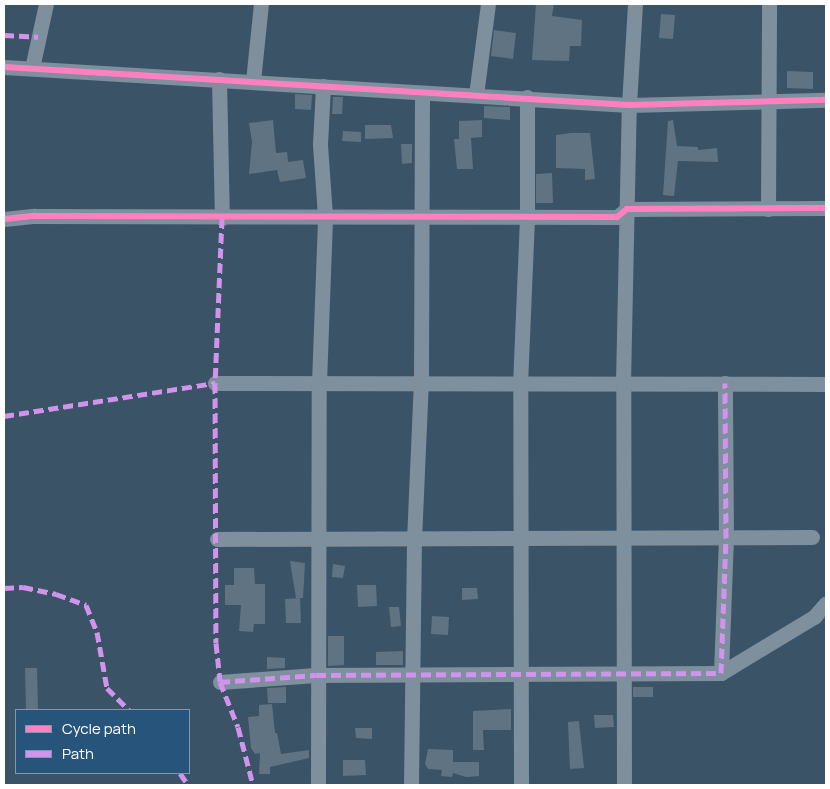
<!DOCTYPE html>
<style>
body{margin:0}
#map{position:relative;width:830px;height:789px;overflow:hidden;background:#3a5367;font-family:Manrope,sans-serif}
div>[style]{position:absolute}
.building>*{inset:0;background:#607382}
.minor>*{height:15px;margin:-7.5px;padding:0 7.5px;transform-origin:7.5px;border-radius:7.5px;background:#7e8f9e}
.quiet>*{height:5px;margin-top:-2.5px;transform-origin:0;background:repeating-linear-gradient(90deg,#d193ec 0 10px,transparent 0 15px)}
.cycleway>*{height:6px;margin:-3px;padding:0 3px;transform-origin:3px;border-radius:3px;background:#ff80c0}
span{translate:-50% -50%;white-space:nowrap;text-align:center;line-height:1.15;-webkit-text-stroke:4px #27547a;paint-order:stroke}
.frame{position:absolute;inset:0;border:5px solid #fff;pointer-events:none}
.legend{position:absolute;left:15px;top:709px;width:175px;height:65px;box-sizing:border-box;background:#27547a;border:1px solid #7d98af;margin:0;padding:6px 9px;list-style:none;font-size:15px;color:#fff}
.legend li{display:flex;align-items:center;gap:10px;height:25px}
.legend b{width:25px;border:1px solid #7d98af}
</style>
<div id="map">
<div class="building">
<i style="clip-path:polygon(536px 4px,554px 4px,552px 16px,582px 20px,581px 46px,570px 46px,569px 61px,532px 60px)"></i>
<i style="clip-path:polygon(661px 14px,675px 15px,673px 39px,659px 38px)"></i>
<i style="clip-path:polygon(494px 30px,516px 33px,513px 59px,491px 56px)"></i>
<i style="clip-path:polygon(787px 71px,813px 72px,813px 89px,787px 88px)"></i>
<i style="clip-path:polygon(295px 94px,312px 95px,311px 110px,295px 109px)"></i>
<i style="clip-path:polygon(333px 97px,343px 97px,342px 114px,332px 114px)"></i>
<i style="clip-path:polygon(484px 106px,510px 107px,510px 120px,484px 118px)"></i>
<i style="clip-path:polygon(273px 120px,276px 153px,287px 152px,288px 162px,303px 160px,306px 178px,280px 182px,277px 170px,249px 174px,252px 142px,249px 123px)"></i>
<i style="clip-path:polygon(482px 120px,482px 137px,471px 138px,473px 169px,457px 169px,454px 139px,459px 139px,459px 121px)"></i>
<i style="clip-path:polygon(673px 120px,677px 146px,698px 147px,698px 150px,717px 148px,718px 162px,678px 161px,674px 196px,663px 195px,668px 121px)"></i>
<i style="clip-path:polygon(365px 125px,391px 125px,393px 138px,365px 139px)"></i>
<i style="clip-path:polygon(343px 131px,361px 132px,361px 142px,342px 141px)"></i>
<i style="clip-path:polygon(571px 133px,590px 133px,595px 179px,585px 180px,585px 169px,556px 168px,556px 135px)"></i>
<i style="clip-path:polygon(401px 144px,412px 144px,412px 163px,402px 164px)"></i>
<i style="clip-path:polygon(552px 173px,553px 203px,536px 203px,536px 174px)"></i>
<i style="clip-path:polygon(290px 561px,305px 563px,303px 598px,296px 598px)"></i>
<i style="clip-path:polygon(333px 564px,345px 566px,343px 578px,332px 577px)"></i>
<i style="clip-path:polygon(234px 568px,254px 568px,255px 584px,265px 584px,265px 624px,254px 624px,253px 632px,239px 631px,241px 605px,225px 605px,225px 585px,234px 585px)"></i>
<i style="clip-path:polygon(357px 585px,376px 585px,377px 606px,358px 607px)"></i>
<i style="clip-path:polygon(462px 588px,477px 588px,478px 599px,462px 600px)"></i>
<i style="clip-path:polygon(300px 598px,301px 623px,286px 623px,285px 599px)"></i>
<i style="clip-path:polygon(389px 607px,399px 607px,401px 626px,391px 627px)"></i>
<i style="clip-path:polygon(432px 616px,449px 617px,448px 635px,431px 634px)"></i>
<i style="clip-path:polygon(328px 636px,344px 636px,344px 665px,328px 666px)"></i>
<i style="clip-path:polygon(403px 651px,403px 665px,376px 665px,376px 652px)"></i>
<i style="clip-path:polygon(267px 657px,285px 658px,285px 668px,267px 669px)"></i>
<i style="clip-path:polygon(25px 668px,37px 668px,38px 710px,26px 710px)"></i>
<i style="clip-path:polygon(286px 687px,286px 703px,268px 703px,267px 688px)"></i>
<i style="clip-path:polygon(633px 687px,653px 687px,653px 697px,633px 697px)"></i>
<i style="clip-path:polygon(272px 704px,275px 733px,277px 733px,281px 754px,309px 750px,309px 758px,270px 767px,270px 774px,259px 774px,260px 753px,255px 754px,251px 748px,248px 717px,259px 716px,259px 705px)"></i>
<i style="clip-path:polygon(511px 709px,511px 730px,483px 730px,484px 750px,473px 750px,473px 711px)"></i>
<i style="clip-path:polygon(594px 715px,613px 715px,614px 727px,595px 728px)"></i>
<i style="clip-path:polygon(579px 721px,584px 768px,570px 769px,568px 722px)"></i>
<i style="clip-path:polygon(355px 728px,372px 728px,372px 739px,356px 738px)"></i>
<i style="clip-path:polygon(428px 749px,453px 750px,453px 762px,479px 762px,479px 776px,466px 777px,453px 773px,452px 777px,441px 776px,442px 770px,428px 769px,425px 764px)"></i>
<i style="clip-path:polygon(343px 760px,365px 760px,366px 775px,343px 776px)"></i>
</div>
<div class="minor">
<i style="left:4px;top:67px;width:626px;rotate:3.48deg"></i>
<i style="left:629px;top:105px;width:197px;rotate:-1.5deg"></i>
<i style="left:32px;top:68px;width:66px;rotate:-77.7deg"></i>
<i style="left:219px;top:79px;width:139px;rotate:88.8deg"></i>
<i style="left:253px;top:81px;width:77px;rotate:-84.1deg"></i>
<i style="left:476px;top:95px;width:92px;rotate:-82.5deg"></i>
<i style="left:768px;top:209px;width:205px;rotate:-89.7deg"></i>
<i style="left:4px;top:219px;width:31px;rotate:-6deg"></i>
<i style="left:35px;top:216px;width:582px;rotate:0.1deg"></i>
<i style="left:617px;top:217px;width:13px;rotate:-39deg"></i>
<i style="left:627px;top:209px;width:199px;rotate:-0.3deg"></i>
<i style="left:215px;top:383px;width:611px;rotate:0.09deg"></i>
<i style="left:217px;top:539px;width:595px;rotate:-0.19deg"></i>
<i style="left:721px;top:673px;width:135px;rotate:-87.9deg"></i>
<i style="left:726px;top:538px;width:155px;rotate:-90.4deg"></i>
<i style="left:220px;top:682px;width:96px;rotate:-4.2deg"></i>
<i style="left:316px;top:675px;width:405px;rotate:-0.3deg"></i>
<i style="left:721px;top:673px;width:109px;rotate:-31.1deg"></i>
<i style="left:814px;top:617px;width:18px;rotate:-49deg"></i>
<i style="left:318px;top:785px;width:402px;rotate:-89.9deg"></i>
<i style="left:319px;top:383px;width:167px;rotate:-87.9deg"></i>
<i style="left:325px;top:216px;width:72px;rotate:-94deg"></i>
<i style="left:320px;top:144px;width:58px;rotate:-87deg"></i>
<i style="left:411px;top:785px;width:245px;rotate:-89.3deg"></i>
<i style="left:414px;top:540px;width:159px;rotate:-87.5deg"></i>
<i style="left:421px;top:381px;width:288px;rotate:-89.8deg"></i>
<i style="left:521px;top:785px;width:400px;rotate:-90.1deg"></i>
<i style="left:520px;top:385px;width:167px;rotate:-87.6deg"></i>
<i style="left:527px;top:218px;width:121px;rotate:-90deg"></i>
<i style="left:624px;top:785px;width:402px;rotate:-90.1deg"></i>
<i style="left:623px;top:383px;width:278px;rotate:-88.8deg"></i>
<i style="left:629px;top:105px;width:101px;rotate:-86.6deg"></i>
</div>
<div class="quiet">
<i style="left:4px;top:35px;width:34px;rotate:3deg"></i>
<i style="left:222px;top:218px;width:165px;rotate:92.4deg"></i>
<i style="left:215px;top:383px;width:260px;rotate:89.8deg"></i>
<i style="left:216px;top:643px;width:39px;rotate:84deg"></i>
<i style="left:220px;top:682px;width:48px;rotate:68.2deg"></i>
<i style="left:238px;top:727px;width:60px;rotate:75.5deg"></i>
<i style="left:4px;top:416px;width:214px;rotate:-8.9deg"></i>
<i style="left:4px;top:588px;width:19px;rotate:-3deg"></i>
<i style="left:23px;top:587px;width:34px;rotate:12deg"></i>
<i style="left:56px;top:594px;width:32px;rotate:20deg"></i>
<i style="left:86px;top:605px;width:29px;rotate:68deg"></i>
<i style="left:97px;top:632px;width:57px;rotate:79.9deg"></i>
<i style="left:107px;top:688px;width:31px;rotate:45deg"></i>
<i style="left:220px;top:682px;width:96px;rotate:-4.2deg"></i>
<i style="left:316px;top:675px;width:405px;rotate:-0.3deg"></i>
<i style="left:721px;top:673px;width:135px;rotate:-87.9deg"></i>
<i style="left:726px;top:538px;width:155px;rotate:-90.4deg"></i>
<i style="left:180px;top:773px;width:14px;rotate:56deg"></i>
</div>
<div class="cycleway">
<i style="left:4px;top:67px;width:626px;rotate:3.48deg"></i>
<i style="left:629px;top:105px;width:197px;rotate:-1.5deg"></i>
<i style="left:4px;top:219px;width:31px;rotate:-6deg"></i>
<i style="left:35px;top:216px;width:582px;rotate:0.1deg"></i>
<i style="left:617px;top:217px;width:13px;rotate:-39deg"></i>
<i style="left:627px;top:209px;width:199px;rotate:-0.3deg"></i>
</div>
<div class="frame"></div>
<ul class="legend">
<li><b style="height:6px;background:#ff80c0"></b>Cycle path</li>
<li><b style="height:6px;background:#d193ec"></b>Path</li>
</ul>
</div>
